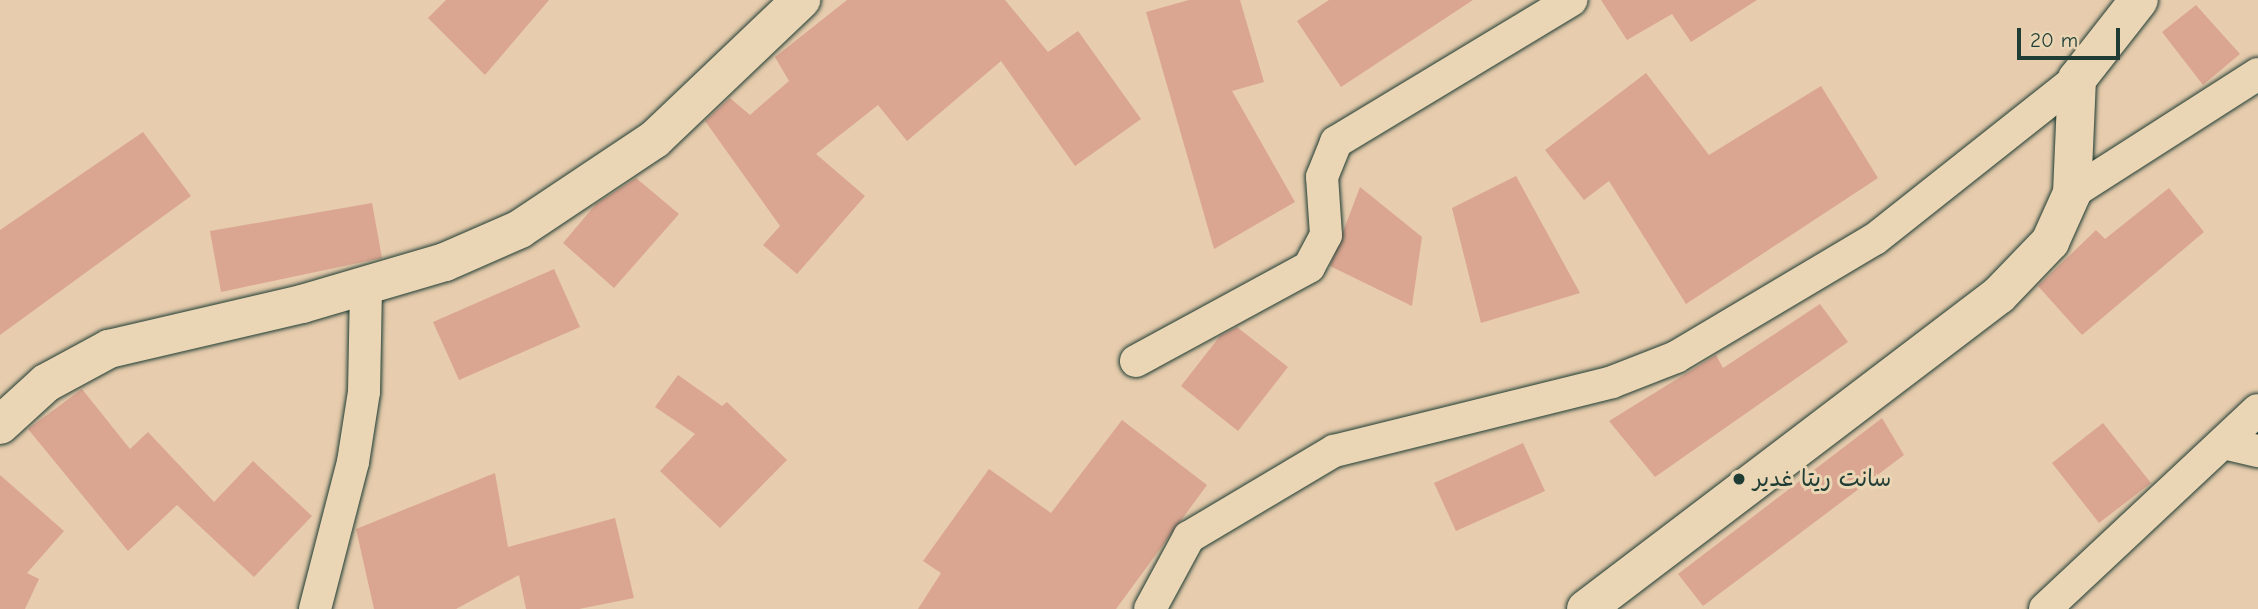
<!DOCTYPE html>
<meta charset="utf-8">
<style>
body{margin:0}
#map{position:relative;width:2258px;height:609px;overflow:hidden;background:#e7ccad;font-family:"Comic Neue","Playpen Sans Arabic",sans-serif}
div>[style]{position:absolute}
.building>*{inset:0;background:#dba691}
.roads{filter:drop-shadow(0 0 2px #1f3d34) drop-shadow(0 0 2px #1f3d34)}
.street>*{height:32px;margin:-16px;padding:0 16px;transform-origin:16px;border-radius:16px;background:#ead5b4}
.secondary>*{height:38px;margin:-19px;padding:0 19px;transform-origin:19px;border-radius:19px;background:#ead5b4}
.dots>*{width:19px;height:19px;translate:-50% -50%;box-sizing:border-box;border:4px solid #ead5b4;border-radius:50%}
span{translate:-50% -50%;white-space:nowrap;text-align:center;line-height:1.15;-webkit-text-stroke:6px #ead5b4;paint-order:stroke}
.poi-label{font-size:23px;color:#1f3d34}
.left{translate:0 -50%;text-align:left}
.scale{position:absolute;left:2017px;top:28px;width:103px;height:32px;box-sizing:border-box;border:4px solid #1f3d34;border-top:0;padding-left:9px;font-size:21px;line-height:24px;white-space:nowrap;color:#1f3d34;-webkit-text-stroke:5px #ead5b4;paint-order:stroke}
</style>
<div id="map">
<div class="building">
<i style="clip-path:polygon(446px 0,549px 0,485px 75px,428px 18px)"></i>
<i style="clip-path:polygon(847px 0,1005px 0,1048px 52px,1078px 31px,1141px 119px,1075px 166px,1001px 61px,907px 141px,878px 105px,816px 154px,865px 196px,797px 274px,763px 245px,780px 226px,705px 121px,730px 98px,750px 115px,789px 81px,775px 57px)"></i>
<i style="clip-path:polygon(1189px 0,1240px 0,1264px 82px,1232px 91px,1295px 202px,1214px 249px,1146px 12px)"></i>
<i style="clip-path:polygon(1329px 0,1473px 0,1341px 87px,1297px 21px)"></i>
<i style="clip-path:polygon(1601px 0,1757px 0,1691px 42px,1672px 14px,1627px 40px)"></i>
<i style="clip-path:polygon(2196px 5px,2240px 54px,2203px 85px,2162px 32px)"></i>
<i style="clip-path:polygon(1646px 73px,1709px 155px,1821px 86px,1878px 178px,1686px 304px,1609px 181px,1584px 200px,1545px 150px)"></i>
<i style="clip-path:polygon(143px 132px,191px 196px,0 335px,0 230px)"></i>
<i style="clip-path:polygon(1516px 176px,1580px 293px,1481px 323px,1452px 208px)"></i>
<i style="clip-path:polygon(636px 178px,679px 214px,614px 288px,563px 243px,596px 204px)"></i>
<i style="clip-path:polygon(1360px 187px,1422px 237px,1412px 306px,1330px 266px)"></i>
<i style="clip-path:polygon(2169px 188px,2204px 232px,2082px 335px,2038px 286px,2096px 230px,2105px 239px)"></i>
<i style="clip-path:polygon(372px 203px,382px 258px,221px 292px,210px 231px)"></i>
<i style="clip-path:polygon(554px 269px,580px 327px,459px 380px,433px 322px)"></i>
<i style="clip-path:polygon(1820px 304px,1848px 342px,1655px 477px,1609px 421px,1716px 355px,1723px 368px)"></i>
<i style="clip-path:polygon(1237px 327px,1288px 367px,1238px 431px,1181px 386px,1220px 336px)"></i>
<i style="clip-path:polygon(678px 375px,722px 406px,727px 402px,787px 460px,720px 528px,660px 471px,695px 434px,655px 407px)"></i>
<i style="clip-path:polygon(82px 389px,130px 449px,148px 432px,214px 502px,253px 461px,312px 516px,254px 577px,177px 505px,128px 551px,28px 429px)"></i>
<i style="clip-path:polygon(1882px 418px,1904px 455px,1703px 606px,1678px 574px)"></i>
<i style="clip-path:polygon(1122px 420px,1207px 485px,1116px 609px,918px 609px,941px 573px,923px 561px,989px 469px,1051px 513px)"></i>
<i style="clip-path:polygon(2103px 423px,2151px 483px,2099px 523px,2052px 463px)"></i>
<i style="clip-path:polygon(1523px 443px,1545px 491px,1456px 531px,1434px 483px)"></i>
<i style="clip-path:polygon(495px 473px,508px 547px,615px 518px,634px 598px,579px 609px,526px 609px,519px 575px,456px 609px,374px 609px,356px 529px)"></i>
<i style="clip-path:polygon(0 475px,64px 531px,27px 573px,39px 579px,25px 609px,0 609px)"></i>
</div>
<div class="roads">
<div class="street">
<i style="left:2072px;top:193px;width:221px;rotate:-32.6deg"></i>
<i style="left:1136px;top:361px;width:197px;rotate:-28.5deg"></i>
<i style="left:1309px;top:267px;width:36px;rotate:-62deg"></i>
<i style="left:1326px;top:235px;width:58px;rotate:-93.9deg"></i>
<i style="left:1322px;top:177px;width:38px;rotate:-68deg"></i>
<i style="left:1336px;top:142px;width:275px;rotate:-31.1deg"></i>
<i style="left:2223px;top:443px;width:36px;rotate:13deg"></i>
<i style="left:315px;top:609px;width:152px;rotate:-75.5deg"></i>
<i style="left:353px;top:462px;width:71px;rotate:-81.1deg"></i>
<i style="left:364px;top:392px;width:106px;rotate:-88.9deg"></i>
<i style="left:1150px;top:609px;width:82px;rotate:-61.6deg"></i>
<i style="left:1189px;top:537px;width:169px;rotate:-30.7deg"></i>
<i style="left:1334px;top:451px;width:286px;rotate:-13.9deg"></i>
<i style="left:1612px;top:382px;width:69px;rotate:-21.3deg"></i>
<i style="left:1676px;top:357px;width:231px;rotate:-30.7deg"></i>
<i style="left:1875px;top:239px;width:258px;rotate:-38.4deg"></i>
<i style="left:2045px;top:609px;width:291px;rotate:-43.1deg"></i>
</div>
<div class="secondary">
<i style="left:0;top:425px;width:62px;rotate:-42.4deg"></i>
<i style="left:46px;top:383px;width:72px;rotate:-28.4deg"></i>
<i style="left:109px;top:349px;width:198px;rotate:-13.1deg"></i>
<i style="left:302px;top:304px;width:149px;rotate:-16.4deg"></i>
<i style="left:445px;top:262px;width:82px;rotate:-23.7deg"></i>
<i style="left:520px;top:229px;width:162px;rotate:-33.7deg"></i>
<i style="left:655px;top:139px;width:202px;rotate:-43.6deg"></i>
<i style="left:1586px;top:609px;width:519px;rotate:-37.25deg"></i>
<i style="left:1999px;top:295px;width:74px;rotate:-46.1deg"></i>
<i style="left:2050px;top:242px;width:54px;rotate:-65.8deg"></i>
<i style="left:2072px;top:193px;width:114px;rotate:-87.5deg"></i>
<i style="left:2077px;top:79px;width:100px;rotate:-51.9deg"></i>
</div>
</div>
<div class="dots">
<i style="left:1739px;top:479px;background:#1f3d34"></i>
</div>
<div class="poi-label">
<span class="left" style="left:1753px;top:479px">سانت ريتا غدير</span>
</div>
<div class="scale">20 m</div>
</div>
